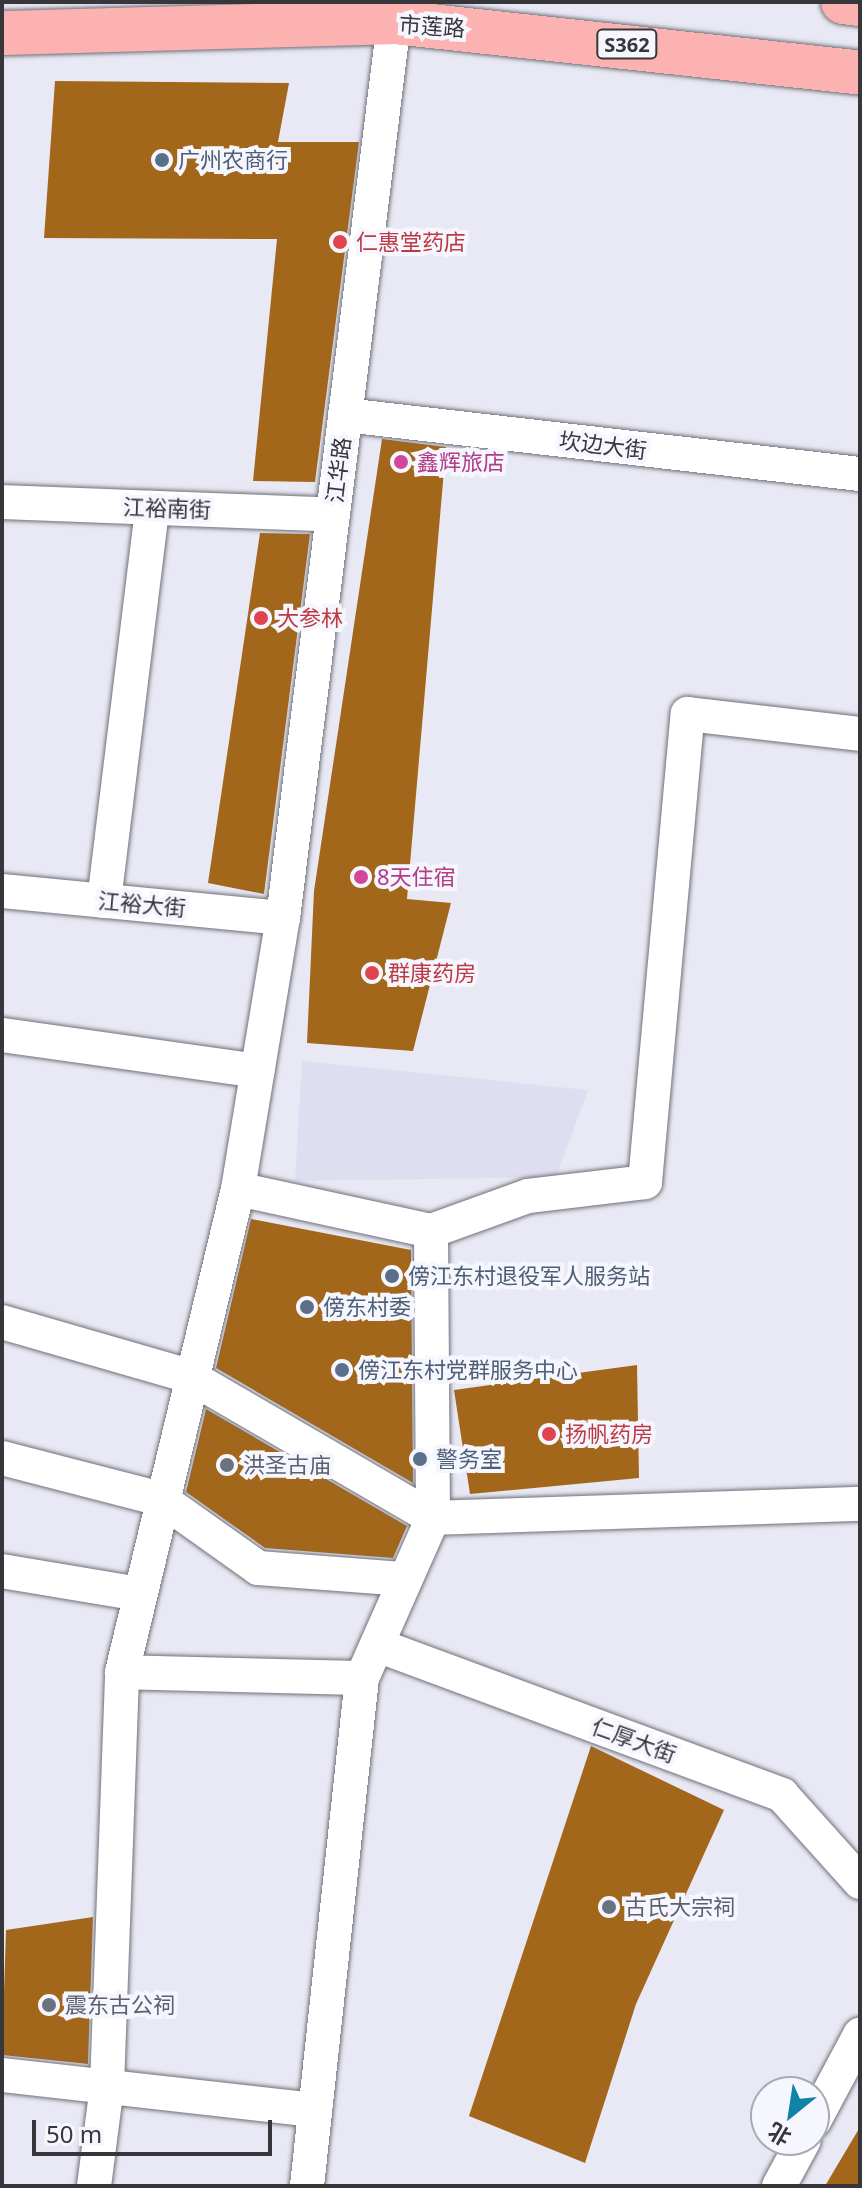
<!DOCTYPE html>
<meta charset="utf-8">
<style>
body{margin:0}
#map{position:relative;width:862px;height:2188px;overflow:hidden;background:#e8e9f4;font-family:"Noto Sans","Noto Sans SC",sans-serif}
div>[style]{position:absolute}
.built>*{inset:0;background:#dedef0}
.building>*{inset:0;background:#a2671b}
.roads{filter:drop-shadow(0 0 2px #707079) drop-shadow(0 0 2px #707079)}
.minor>*{height:34px;margin:-17px;padding:0 17px;transform-origin:17px;border-radius:17px;background:#fff}
.major>*{height:44px;margin:-22px;padding:0 22px;transform-origin:22px;border-radius:22px;background:#fbb2b0}
.dots>*{width:22px;height:22px;translate:-50% -50%;box-sizing:border-box;border:4px solid #f6f6ff;border-radius:50%}
span{translate:-50% -50%;white-space:nowrap;text-align:center;line-height:1.15;-webkit-text-stroke:8px #f6f6ff;paint-order:stroke}
.shield-label span{padding:2px 6px;background:#f6f6ff;border:2px solid;border-radius:6px;-webkit-text-stroke-width:0}
.shield-label{font-size:20px;color:#36363b;font-weight:700}
.street-label{font-size:22px;color:#36363b}
.service-label{font-size:22px;color:#4e5e75}
.left{translate:0 -50%;text-align:left}
.health-label{font-size:22px;color:#be3a42}
.hotel-label{font-size:22px;color:#b23c85}
.worship-label{font-size:22px;color:#5b616d}
.frame{position:absolute;inset:0;border:4px solid #36363b;pointer-events:none}
.north{position:absolute;left:750px;top:2076px;width:80px;height:80px;box-sizing:border-box;background:#f6f6ff;border:2px solid #a9a9b1;border-radius:50%;rotate:210deg;font-size:22px;font-weight:700;line-height:32px;text-align:center;color:#36363b}
.north::after{content:'';display:block;margin:auto;width:28px;height:36px;background:#1083a9;clip-path:polygon(50% 0,100% 100%,50% 72%,0 100%)}
.scale{position:absolute;left:32px;top:2120px;width:240px;height:36px;box-sizing:border-box;border:4px solid #36363b;border-top:0;padding-left:10px;font-size:24px;line-height:28px;white-space:nowrap;color:#36363b;-webkit-text-stroke:6px #f6f6ff;paint-order:stroke}
</style>
<div id="map">
<div class="built">
<i style="clip-path:polygon(302px 1061px,588px 1090px,556px 1177px,295px 1181px)"></i>
</div>
<div class="building">
<i style="clip-path:polygon(55px 81px,289px 83px,278px 142px,359px 142px,315px 482px,253px 481px,277px 239px,44px 238px)"></i>
<i style="clip-path:polygon(382px 439px,446px 447px,407px 899px,451px 903px,413px 1051px,307px 1043px,314px 891px)"></i>
<i style="clip-path:polygon(260px 533px,310px 534px,264px 894px,208px 883px)"></i>
<i style="clip-path:polygon(251px 1219px,411px 1250px,413px 1483px,216px 1368px)"></i>
<i style="clip-path:polygon(637px 1365px,639px 1478px,470px 1494px,454px 1390px)"></i>
<i style="clip-path:polygon(206px 1409px,407px 1526px,393px 1558px,265px 1548px,186px 1492px)"></i>
<i style="clip-path:polygon(591px 1746px,724px 1810px,636px 2004px,585px 2163px,469px 2116px)"></i>
<i style="clip-path:polygon(93px 1917px,88px 2064px,2px 2055px,6px 1930px)"></i>
<i style="clip-path:polygon(860px 2127px,860px 2186px,825px 2186px)"></i>
</div>
<div class="roads">
<div class="minor">
<i style="left:345px;top:415px;width:518px;rotate:6.54deg"></i>
<i style="left:2px;top:502px;width:331px;rotate:2.2deg"></i>
<i style="left:2px;top:891px;width:282px;rotate:5.5deg"></i>
<i style="left:104px;top:901px;width:396px;rotate:-83deg"></i>
<i style="left:2px;top:1035px;width:258px;rotate:8deg"></i>
<i style="left:238px;top:1189px;width:198px;rotate:12.3deg"></i>
<i style="left:431px;top:1231px;width:103px;rotate:-19.8deg"></i>
<i style="left:528px;top:1196px;width:118px;rotate:-6.8deg"></i>
<i style="left:645px;top:1182px;width:470px;rotate:-84.8deg"></i>
<i style="left:688px;top:714px;width:173px;rotate:6.6deg"></i>
<i style="left:2px;top:1322px;width:195px;rotate:16.1deg"></i>
<i style="left:189px;top:1376px;width:282px;rotate:30.2deg"></i>
<i style="left:433px;top:1518px;width:427px;rotate:-1.9deg"></i>
<i style="left:2px;top:1458px;width:164px;rotate:14.5deg"></i>
<i style="left:161px;top:1499px;width:119px;rotate:35.4deg"></i>
<i style="left:258px;top:1568px;width:148px;rotate:4.3deg"></i>
<i style="left:2px;top:1571px;width:139px;rotate:9.5deg"></i>
<i style="left:377px;top:1645px;width:432px;rotate:20.3deg"></i>
<i style="left:782px;top:1795px;width:117px;rotate:48.1deg"></i>
<i style="left:362px;top:1678px;width:240px;rotate:-178.6deg"></i>
<i style="left:122px;top:1672px;width:497px;rotate:-76.5deg"></i>
<i style="left:238px;top:1189px;width:275px;rotate:-80.6deg"></i>
<i style="left:283px;top:918px;width:903px;rotate:-82.94deg"></i>
<i style="left:2px;top:2075px;width:315px;rotate:6.4deg"></i>
<i style="left:814px;top:2121px;width:98px;rotate:-61.9deg"></i>
<i style="left:94px;top:2186px;width:101px;rotate:-82.6deg"></i>
<i style="left:107px;top:2086px;width:414px;rotate:-87.9deg"></i>
<i style="left:307px;top:2186px;width:511px;rotate:-83.82deg"></i>
<i style="left:362px;top:1678px;width:175px;rotate:-66.1deg"></i>
<i style="left:433px;top:1518px;width:287px;rotate:-90.4deg"></i>
<i style="left:779px;top:2186px;width:52px;rotate:-61.5deg"></i>
</div>
<div class="major">
<i style="left:843px;top:2px;width:17px;rotate:7deg"></i>
<i style="left:2px;top:33px;width:392px;rotate:-1.6deg"></i>
<i style="left:394px;top:22px;width:469px;rotate:6.2deg"></i>
</div>
</div>
<div class="dots">
<i style="left:162px;top:160px;background:#5c6f8a"></i>
<i style="left:340px;top:242px;background:#e0444e"></i>
<i style="left:401px;top:462px;background:#d1479c"></i>
<i style="left:261px;top:618px;background:#e0444e"></i>
<i style="left:361px;top:877px;background:#d1479c"></i>
<i style="left:372px;top:973px;background:#e0444e"></i>
<i style="left:392px;top:1276px;background:#5c6f8a"></i>
<i style="left:307px;top:1307px;background:#5c6f8a"></i>
<i style="left:342px;top:1370px;background:#5c6f8a"></i>
<i style="left:549px;top:1434px;background:#e0444e"></i>
<i style="left:420px;top:1459px;background:#5c6f8a"></i>
<i style="left:227px;top:1465px;background:#6b7280"></i>
<i style="left:609px;top:1907px;background:#6b7280"></i>
<i style="left:49px;top:2005px;background:#6b7280"></i>
</div>
<div class="shield-label">
<span style="left:627px;top:44px">S362</span>
</div>
<div class="street-label">
<span style="left:432px;top:26px;rotate:4deg">市莲路</span>
<span style="left:603px;top:445px;rotate:7deg">坎边大街</span>
<span style="left:338px;top:470px;rotate:-83deg">江华路</span>
<span style="left:167px;top:508px;rotate:2deg">江裕南街</span>
<span style="left:142px;top:904px;rotate:5deg">江裕大街</span>
<span style="left:634px;top:1740px;rotate:20deg">仁厚大街</span>
</div>
<div class="service-label">
<span class="left" style="left:178px;top:160px">广州农商行</span>
<span class="left" style="left:408px;top:1276px">傍江东村退役军人服务站</span>
<span class="left" style="left:323px;top:1307px">傍东村委</span>
<span class="left" style="left:358px;top:1370px">傍江东村党群服务中心</span>
<span class="left" style="left:436px;top:1459px">警务室</span>
</div>
<div class="health-label">
<span class="left" style="left:356px;top:242px">仁惠堂药店</span>
<span class="left" style="left:277px;top:618px">大参林</span>
<span class="left" style="left:388px;top:973px">群康药房</span>
<span class="left" style="left:565px;top:1434px">扬帆药房</span>
</div>
<div class="hotel-label">
<span class="left" style="left:417px;top:462px">鑫辉旅店</span>
<span class="left" style="left:377px;top:877px">8天住宿</span>
</div>
<div class="worship-label">
<span class="left" style="left:243px;top:1465px">洪圣古庙</span>
<span class="left" style="left:625px;top:1907px">古氏大宗祠</span>
<span class="left" style="left:65px;top:2005px">震东古公祠</span>
</div>
<div class="frame"></div>
<div class="north">北</div>
<div class="scale">50 m</div>
</div>
